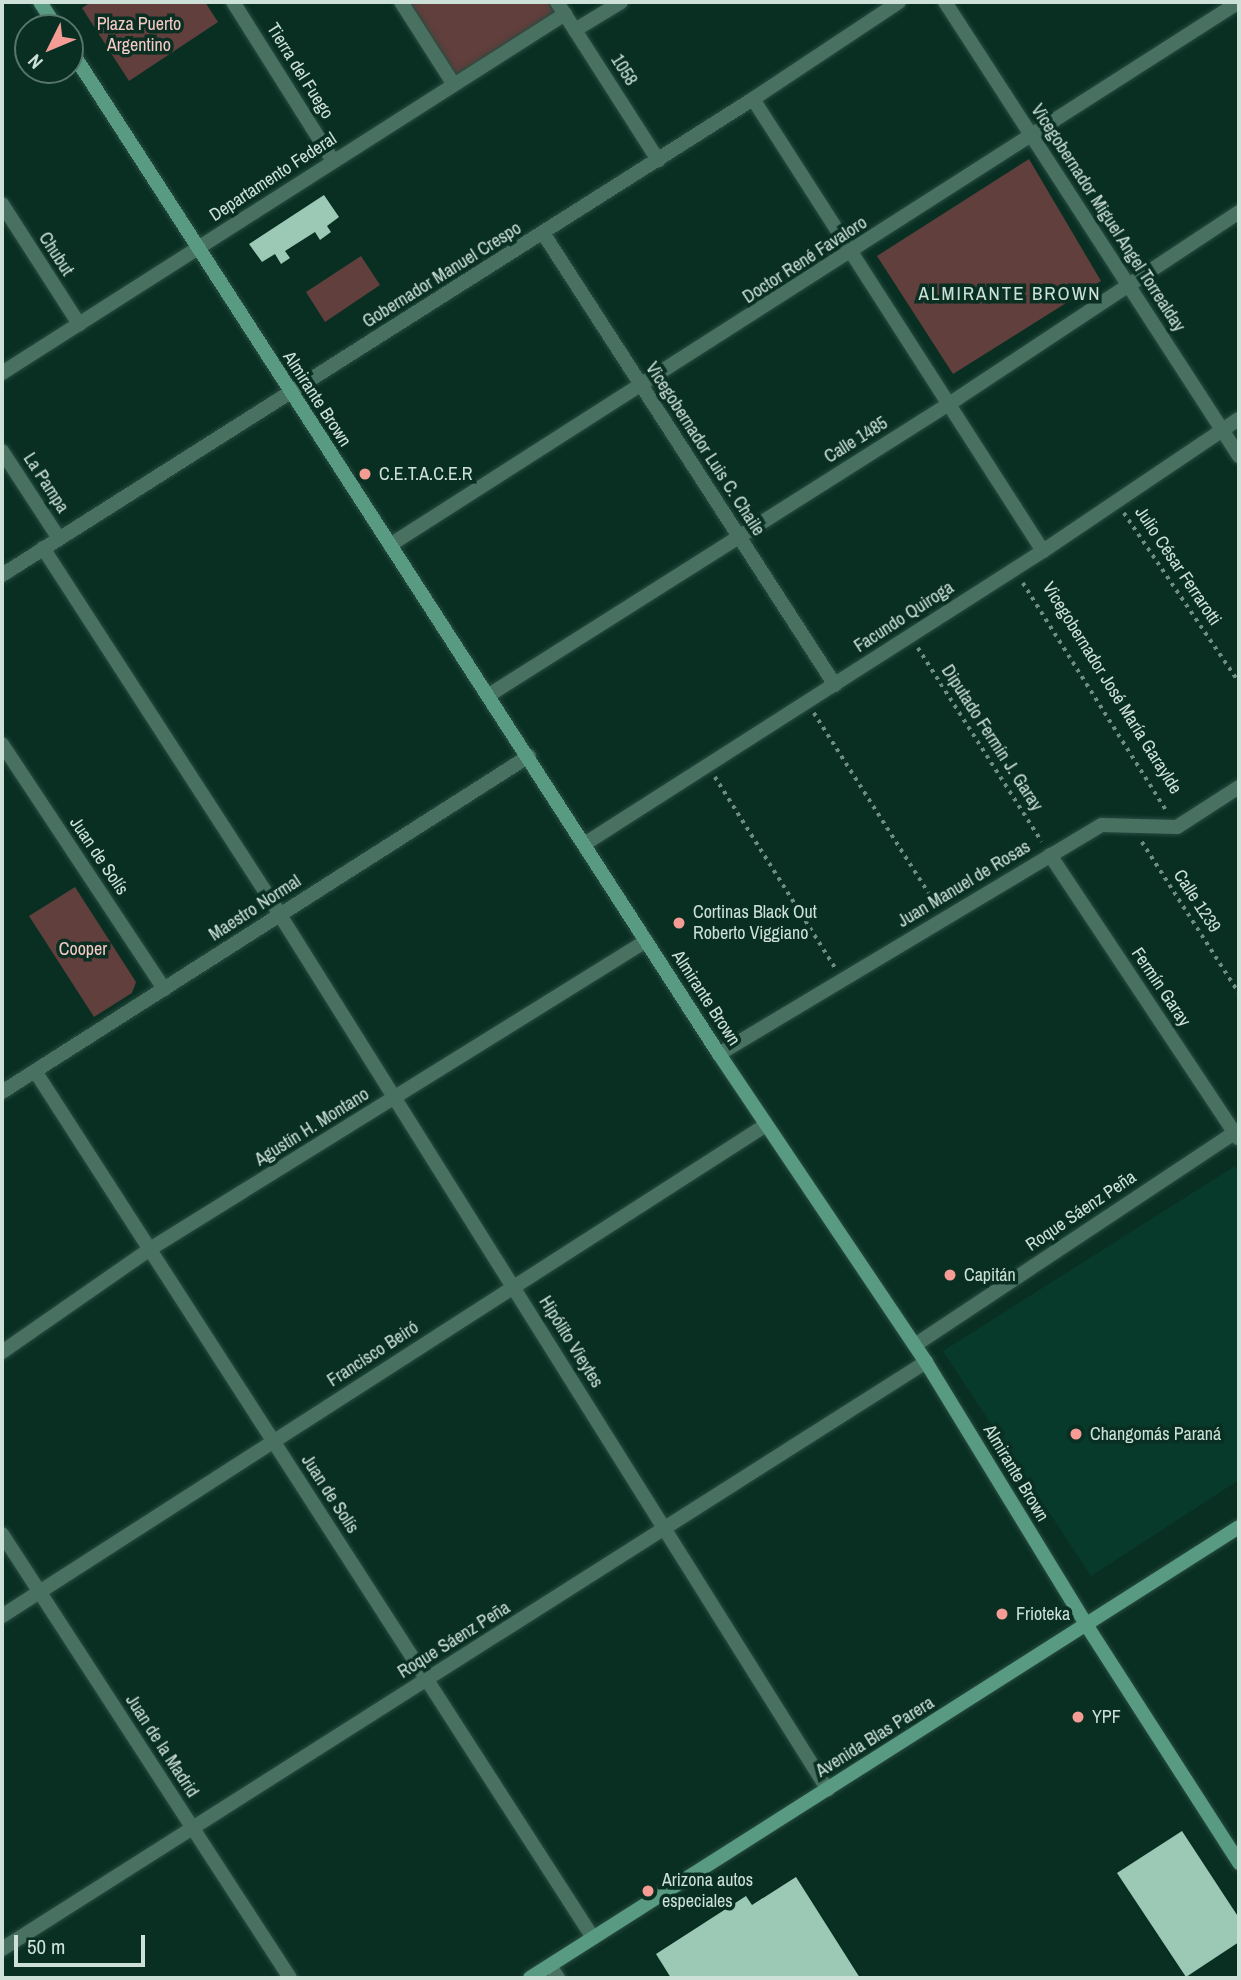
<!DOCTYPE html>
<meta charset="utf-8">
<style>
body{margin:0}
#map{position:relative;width:1241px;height:1980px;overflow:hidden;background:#092f23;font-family:"Archivo Narrow",sans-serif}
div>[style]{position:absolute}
.built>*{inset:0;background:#083a2b}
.green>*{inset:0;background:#603f3c}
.building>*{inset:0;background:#9bc9b6}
.path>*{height:3.5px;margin-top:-1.75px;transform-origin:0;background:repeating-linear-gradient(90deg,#708d82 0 3.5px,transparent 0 8.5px)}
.roads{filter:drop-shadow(0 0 2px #284b40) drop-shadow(0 0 2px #284b40)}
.minor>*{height:14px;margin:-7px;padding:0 7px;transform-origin:7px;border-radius:7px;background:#497162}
.secondary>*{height:14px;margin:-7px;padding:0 7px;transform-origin:7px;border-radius:7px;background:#599b82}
.dots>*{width:19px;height:19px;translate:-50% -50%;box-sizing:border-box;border:4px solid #092f23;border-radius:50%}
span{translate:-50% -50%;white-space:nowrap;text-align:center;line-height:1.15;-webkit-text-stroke:7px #092f23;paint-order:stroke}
.park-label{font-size:18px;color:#f7cac6}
.street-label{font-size:18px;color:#cde1d8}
.poi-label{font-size:18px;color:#cde1d8}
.left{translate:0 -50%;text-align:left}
.neighbourhood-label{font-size:19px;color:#cde1d8;letter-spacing:2px}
.frame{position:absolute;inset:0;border:4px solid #cde1d8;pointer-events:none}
.north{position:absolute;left:14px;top:14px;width:70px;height:70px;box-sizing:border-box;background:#092f23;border:2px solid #57766b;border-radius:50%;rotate:227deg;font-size:19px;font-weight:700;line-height:28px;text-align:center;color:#cde1d8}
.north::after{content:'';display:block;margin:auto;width:24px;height:32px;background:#f59c94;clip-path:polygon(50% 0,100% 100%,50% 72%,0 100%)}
.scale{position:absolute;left:14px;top:1935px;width:131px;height:32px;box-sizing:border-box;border:4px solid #cde1d8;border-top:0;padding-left:9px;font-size:21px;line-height:24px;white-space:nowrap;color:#cde1d8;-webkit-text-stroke:5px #092f23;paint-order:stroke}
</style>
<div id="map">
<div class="built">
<i style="clip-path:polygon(1235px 1166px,1239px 1174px,1239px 1480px,1091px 1576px,943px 1351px)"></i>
</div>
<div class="green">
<i style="clip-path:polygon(91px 2px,205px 2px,218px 22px,129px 81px,82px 8px)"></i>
<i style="clip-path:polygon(401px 2px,557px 2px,565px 14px,454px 85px)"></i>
<i style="clip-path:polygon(1029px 159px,1101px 281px,953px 374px,877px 256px)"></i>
<i style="clip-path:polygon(361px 256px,380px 285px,325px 322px,306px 292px)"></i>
<i style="clip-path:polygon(75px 887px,136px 982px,132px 993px,94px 1017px,29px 916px)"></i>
</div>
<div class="building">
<i style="clip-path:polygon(324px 195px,339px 217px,327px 226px,331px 232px,320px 240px,315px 232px,285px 251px,290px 258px,281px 264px,275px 254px,262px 262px,249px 244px)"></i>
<i style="clip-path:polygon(1182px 1831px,1239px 1918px,1239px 1942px,1186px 1977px,1117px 1873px)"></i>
<i style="clip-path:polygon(796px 1877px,860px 1978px,671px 1978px,656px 1954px,746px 1896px,752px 1905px)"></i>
</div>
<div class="path">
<i style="left:1124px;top:513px;width:204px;rotate:55.8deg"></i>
<i style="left:1023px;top:583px;width:272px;rotate:57.8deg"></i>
<i style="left:918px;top:648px;width:230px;rotate:57.4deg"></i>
<i style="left:814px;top:713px;width:231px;rotate:57.5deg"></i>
<i style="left:715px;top:777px;width:227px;rotate:57.8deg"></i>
<i style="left:1142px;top:842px;width:179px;rotate:57.3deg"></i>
</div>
<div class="roads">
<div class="minor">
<i style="left:233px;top:2px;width:188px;rotate:57.8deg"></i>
<i style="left:401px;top:2px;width:98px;rotate:57.4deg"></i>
<i style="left:557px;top:2px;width:188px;rotate:57.4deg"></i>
<i style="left:945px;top:2px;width:541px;rotate:57.07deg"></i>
<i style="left:575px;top:30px;width:54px;rotate:-31.3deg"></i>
<i style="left:753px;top:99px;width:537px;rotate:57.32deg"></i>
<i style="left:2px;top:204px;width:143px;rotate:57.3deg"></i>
<i style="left:543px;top:233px;width:538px;rotate:57.14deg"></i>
<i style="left:2px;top:373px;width:668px;rotate:-32.52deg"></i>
<i style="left:2px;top:451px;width:103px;rotate:56.9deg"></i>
<i style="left:390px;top:545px;width:1008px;rotate:-32.6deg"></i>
<i style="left:43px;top:548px;width:437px;rotate:57.1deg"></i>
<i style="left:280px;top:915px;width:1032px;rotate:57.94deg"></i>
<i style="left:2px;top:575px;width:889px;rotate:-32.37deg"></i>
<i style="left:753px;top:99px;width:175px;rotate:-33.6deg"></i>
<i style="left:489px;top:695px;width:544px;rotate:-32.32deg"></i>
<i style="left:949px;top:404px;width:348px;rotate:-33.5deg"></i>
<i style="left:2px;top:744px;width:294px;rotate:56.5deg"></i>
<i style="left:586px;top:843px;width:542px;rotate:-32.58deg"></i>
<i style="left:1043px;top:551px;width:236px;rotate:-34deg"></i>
<i style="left:1050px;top:855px;width:340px;rotate:56.4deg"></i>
<i style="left:719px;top:1054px;width:446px;rotate:-30.9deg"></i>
<i style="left:1102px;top:825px;width:75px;rotate:1.5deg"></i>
<i style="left:1177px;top:827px;width:74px;rotate:-32.8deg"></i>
<i style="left:35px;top:1071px;width:1031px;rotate:57.23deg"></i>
<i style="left:2px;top:1092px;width:625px;rotate:-32.52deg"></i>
<i style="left:915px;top:1345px;width:384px;rotate:-33.6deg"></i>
<i style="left:2px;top:1352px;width:180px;rotate:-34.8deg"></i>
<i style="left:150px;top:1249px;width:584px;rotate:-31.84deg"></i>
<i style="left:2px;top:1534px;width:529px;rotate:57.03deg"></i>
<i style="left:2px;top:1616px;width:908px;rotate:-32.73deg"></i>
<i style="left:2px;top:1949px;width:1095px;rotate:-32.43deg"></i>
<i style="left:550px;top:1966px;width:14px;rotate:56deg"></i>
</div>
<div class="secondary">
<i style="left:40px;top:2px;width:31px;rotate:57deg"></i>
<i style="left:70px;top:49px;width:1196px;rotate:57.15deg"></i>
<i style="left:719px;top:1054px;width:371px;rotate:56.1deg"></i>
<i style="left:926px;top:1362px;width:309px;rotate:58.6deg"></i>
<i style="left:1087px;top:1626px;width:282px;rotate:57.3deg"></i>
<i style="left:530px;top:1978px;width:840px;rotate:-32.46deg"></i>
</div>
</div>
<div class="dots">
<i style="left:365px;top:474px;background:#f59c94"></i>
<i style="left:679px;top:923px;background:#f59c94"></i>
<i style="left:950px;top:1275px;background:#f59c94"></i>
<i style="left:1076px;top:1434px;background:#f59c94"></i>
<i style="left:1002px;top:1614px;background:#f59c94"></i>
<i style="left:1078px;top:1717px;background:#f59c94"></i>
<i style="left:648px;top:1891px;background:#f59c94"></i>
</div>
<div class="park-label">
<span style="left:139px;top:35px">Plaza Puerto<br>Argentino</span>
<span style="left:83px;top:949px">Cooper</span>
</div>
<div class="street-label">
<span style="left:624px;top:70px;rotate:58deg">1058</span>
<span style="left:300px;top:71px;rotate:58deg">Tierra del Fuego</span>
<span style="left:273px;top:177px;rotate:-33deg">Departamento Federal</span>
<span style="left:1108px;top:218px;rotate:57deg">Vicegobernador Miguel Angel Torrealday</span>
<span style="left:56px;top:254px;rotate:57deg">Chubut</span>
<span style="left:805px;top:260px;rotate:-33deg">Doctor René Favaloro</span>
<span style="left:442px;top:275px;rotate:-32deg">Gobernador Manuel Crespo</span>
<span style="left:317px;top:399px;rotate:57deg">Almirante Brown</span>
<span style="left:856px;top:440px;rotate:-32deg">Calle 1485</span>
<span style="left:705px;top:449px;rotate:57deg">Vicegobernador Luis C. Chaile</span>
<span style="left:46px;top:483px;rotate:57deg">La Pampa</span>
<span style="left:1178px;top:566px;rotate:56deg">Julio César Ferrarotti</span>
<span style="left:904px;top:617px;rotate:-33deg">Facundo Quiroga</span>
<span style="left:1112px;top:688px;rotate:58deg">Vicegobernador José María Garaylde</span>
<span style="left:992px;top:738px;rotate:57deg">Diputado Fermín J. Garay</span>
<span style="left:99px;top:856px;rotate:56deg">Juan de Solís</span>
<span style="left:964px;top:884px;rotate:-31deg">Juan Manuel de Rosas</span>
<span style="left:1197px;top:901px;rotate:57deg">Calle 1239</span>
<span style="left:255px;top:908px;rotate:-33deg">Maestro Normal</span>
<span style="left:1161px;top:987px;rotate:56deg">Fermín Garay</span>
<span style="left:706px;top:998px;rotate:57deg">Almirante Brown</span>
<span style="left:312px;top:1127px;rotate:-32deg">Agustín H. Montano</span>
<span style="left:1081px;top:1211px;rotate:-34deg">Roque Sáenz Peña</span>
<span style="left:571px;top:1342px;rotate:58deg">Hipólito Vieytes</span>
<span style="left:373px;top:1354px;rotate:-33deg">Francisco Beiró</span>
<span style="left:1016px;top:1473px;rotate:59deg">Almirante Brown</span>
<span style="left:330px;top:1494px;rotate:57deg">Juan de Solís</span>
<span style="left:454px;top:1640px;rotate:-32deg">Roque Sáenz Peña</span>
<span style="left:875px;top:1737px;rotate:-32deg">Avenida Blas Parera</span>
<span style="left:162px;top:1746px;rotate:57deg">Juan de la Madrid</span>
</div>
<div class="poi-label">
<span class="left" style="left:379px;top:474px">C.E.T.A.C.E.R</span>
<span class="left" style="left:693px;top:923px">Cortinas Black Out<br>Roberto Viggiano</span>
<span class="left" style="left:964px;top:1275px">Capitán</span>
<span class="left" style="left:1090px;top:1434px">Changomás Paraná</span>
<span class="left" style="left:1016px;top:1614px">Frioteka</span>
<span class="left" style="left:1092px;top:1717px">YPF</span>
<span class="left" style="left:662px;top:1891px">Arizona autos<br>especiales</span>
</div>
<div class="neighbourhood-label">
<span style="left:1010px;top:294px">ALMIRANTE BROWN</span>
</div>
<div class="frame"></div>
<div class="north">N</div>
<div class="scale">50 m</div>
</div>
